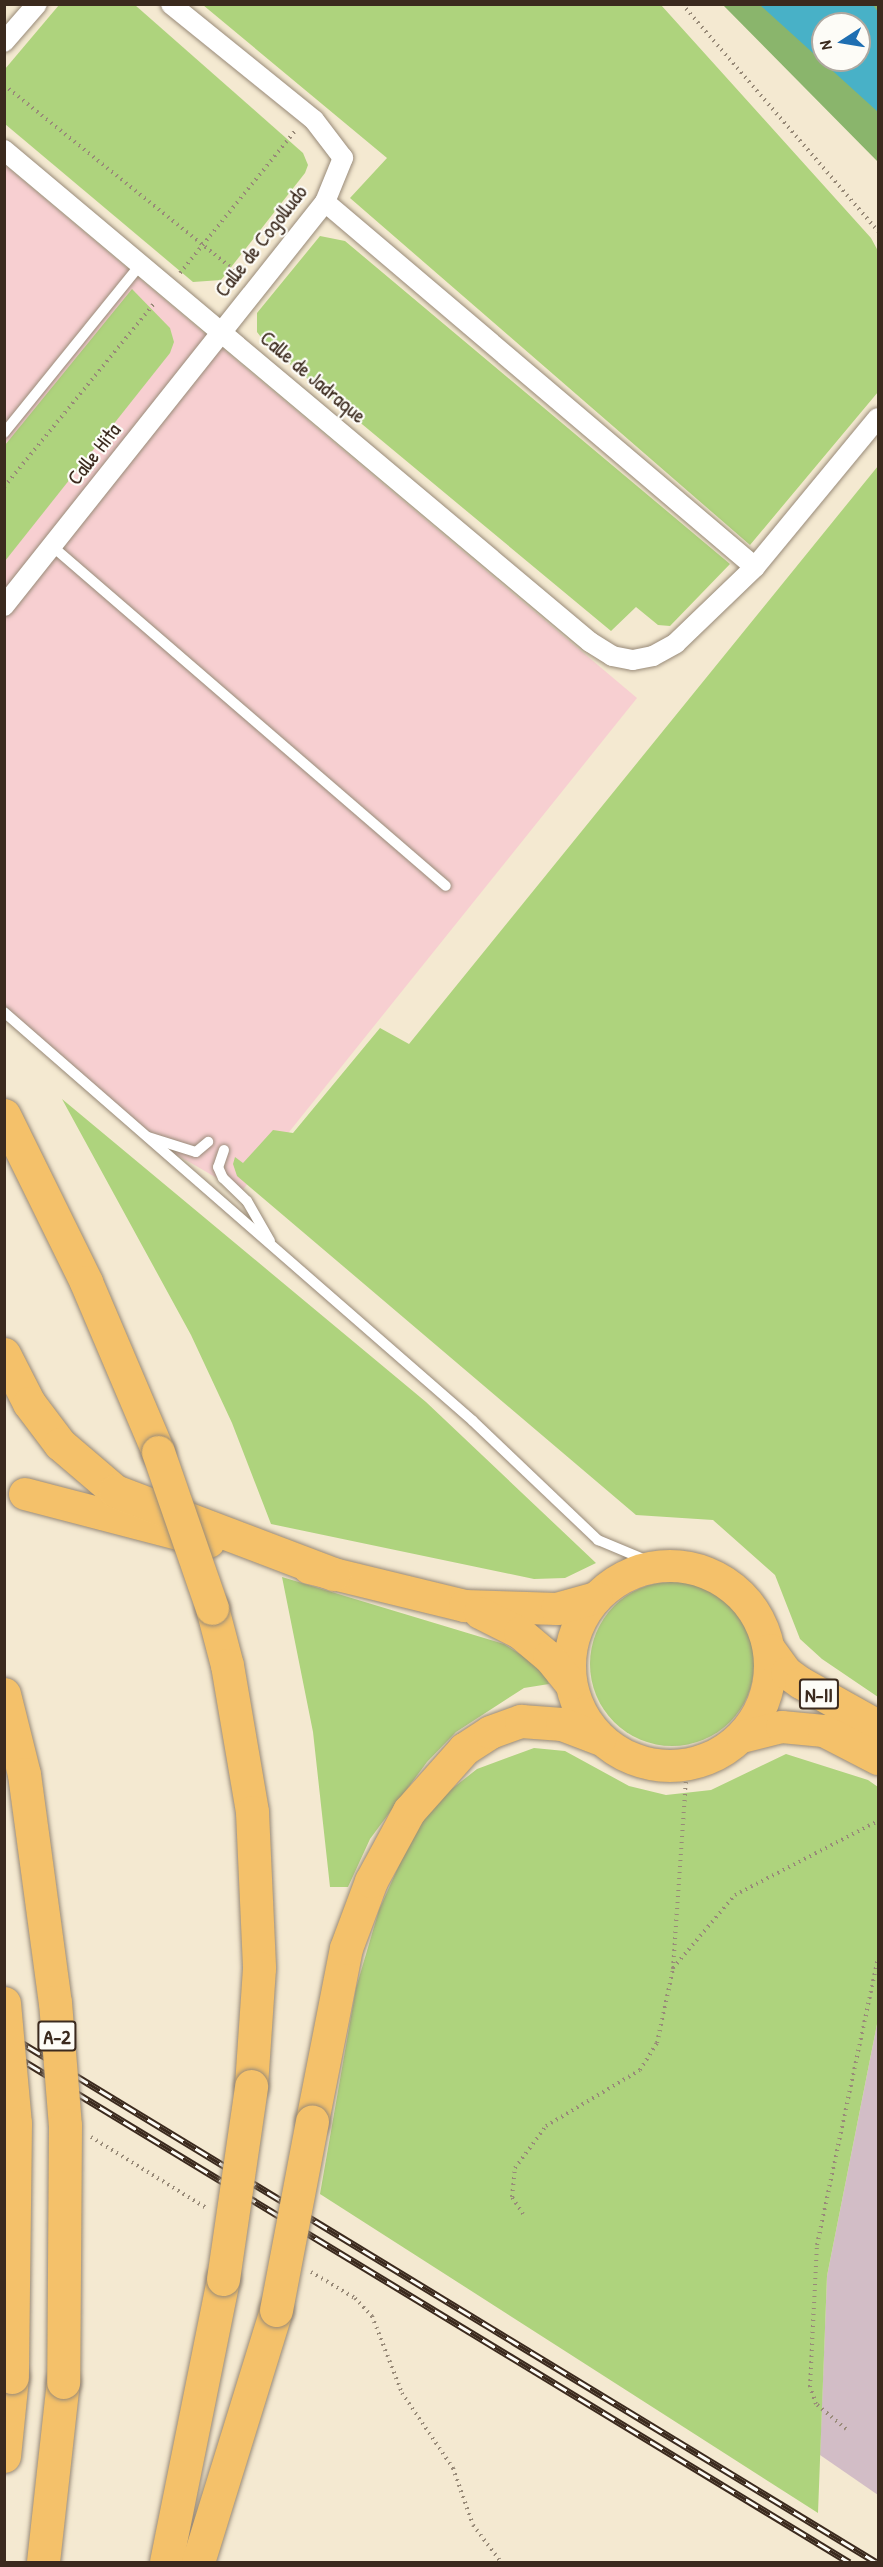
<!DOCTYPE html>
<style>
body{margin:0}
#map{position:relative;width:883px;height:2567px;overflow:hidden;background:#f4e9d1;font-family:"Patrick Hand",sans-serif}
div>[style]{position:absolute}
.built>*{inset:0;background:#f7cfd1}
.industrial>*{inset:0;background:#d2bdc6}
.green>*{inset:0;background:#aed37d}
.round{border-radius:50%}
.forest>*{inset:0;background:#8ab56c}
.water>*{inset:0;background:#48b1c7}
.path>*{height:4px;margin-top:-2px;transform-origin:0;background:repeating-linear-gradient(90deg,#988a78 0 1.5px,transparent 0 6px)}
.roads{filter:drop-shadow(0 0 2px #988a78) drop-shadow(0 0 2px #988a78)}
.lane>*{height:10px;margin:-5px;padding:0 5px;transform-origin:5px;border-radius:5px;background:#fff}
.street>*{height:20px;margin:-10px;padding:0 10px;transform-origin:10px;border-radius:10px;background:#fff}
.primary>*{height:32px;margin:-16px;padding:0 16px;transform-origin:16px;border-radius:16px;background:#f4c16a}
.primary>.ring{margin:-16px;padding:0;box-sizing:content-box;background:none;border:32px solid #f4c16a;border-radius:50%}
.highway>*{height:33px;margin:-16.5px;padding:0 16.5px;transform-origin:16.5px;border-radius:16.5px;background:#f4c16a}
.rail>*{height:7px;margin-top:-3.5px;transform-origin:0;background:repeating-linear-gradient(90deg,#fdfcf7 0 14px,#3b2a1e 0 28px);box-sizing:border-box;border-block:2px solid #3b2a1e}
.bridges{filter:drop-shadow(0 0 2px #988a78) drop-shadow(0 0 2px #988a78)}
.highway-bridge>*{height:33px;margin:-16.5px;padding:0 16.5px;transform-origin:16.5px;border-radius:16.5px;background:#f4c16a}
span{translate:-50% -50%;white-space:nowrap;text-align:center;line-height:1.15;-webkit-text-stroke:4.5px #fdfcf7;paint-order:stroke}
.shield-label span{padding:2px 4px;background:#fdfcf7;border:2px solid;border-radius:4px;-webkit-text-stroke-width:0}
.shield-label{font-size:20px;color:#3b2a1e;font-weight:700}
.street-label{font-size:21px;color:#3b2a1e}
.frame{position:absolute;inset:0;border:6px solid #3b2a1e;pointer-events:none}
.north{position:absolute;left:811px;top:12px;width:60px;height:60px;box-sizing:border-box;background:#fdfcf7;border:2px solid #afa8a0;border-radius:50%;rotate:258deg;font-size:16px;font-weight:700;line-height:24px;text-align:center;color:#3b2a1e}
.north::after{content:'';display:block;margin:auto;width:21px;height:27px;background:#1f6fb2;clip-path:polygon(50% 0,100% 100%,50% 72%,0 100%)}
</style>
<div id="map">
<div class="built">
<i style="clip-path:polygon(5px 165px,637px 698px,241px 1192px,141px 1134px,5px 1012px)"></i>
</div>
<div class="industrial">
<i style="clip-path:polygon(878px 2019px,878px 2495px,820px 2455px,827px 2276px)"></i>
</div>
<div class="green">
<i style="clip-path:polygon(59px 5px,135px 5px,303px 153px,308px 165px,305px 173px,221px 280px,193px 282px,5px 124px,5px 69px)"></i>
<i style="clip-path:polygon(203px 5px,661px 5px,871px 238px,878px 251px,878px 392px,750px 545px,350px 198px,387px 158px)"></i>
<i style="clip-path:polygon(320px 236px,345px 241px,730px 564px,670px 626px,658px 625px,636px 607px,611px 631px,268px 346px,257px 332px,257px 313px)"></i>
<i style="clip-path:polygon(132px 289px,170px 328px,174px 342px,170px 353px,5px 561px,5px 445px)"></i>
<i style="clip-path:polygon(878px 466px,878px 1697px,822px 1659px,800px 1639px,775px 1575px,713px 1520px,636px 1515px,237px 1176px,233px 1164px,235px 1157px,243px 1163px,273px 1130px,293px 1133px,380px 1028px,409px 1044px)"></i>
<i style="clip-path:polygon(62px 1099px,426px 1402px,596px 1563px,565px 1578px,534px 1579px,271px 1524px,232px 1423px,191px 1335px)"></i>
<i style="clip-path:polygon(282px 1577px,504px 1644px,542px 1668px,549px 1684px,524px 1688px,456px 1732px,427px 1762px,370px 1839px,348px 1887px,330px 1887px,313px 1732px)"></i>
<i class="round" style="left:590px;top:1582px;width:164px;height:164px"></i>
<i style="clip-path:polygon(534px 1748px,565px 1751px,629px 1786px,666px 1795px,711px 1790px,786px 1754px,868px 1780px,878px 1787px,878px 2019px,827px 2276px,818px 2513px,320px 2194px,356px 1988px,379px 1910px,408px 1845px,434px 1803px,477px 1769px)"></i>
</div>
<div class="forest">
<i style="clip-path:polygon(evenodd,723px 5px,878px 5px,878px 162px,723px 5px,823px 24px,859px 24px,859px 60px,823px 60px,823px 24px)"></i>
</div>
<div class="water">
<i style="clip-path:polygon(evenodd,760px 5px,873px 5px,878px 12px,878px 112px,760px 5px,823px 24px,859px 24px,859px 60px,823px 60px,823px 24px)"></i>
</div>
<div class="path">
<i style="left:682px;top:4px;width:300px;rotate:49.2deg"></i>
<i style="left:4px;top:85px;width:303px;rotate:38.8deg"></i>
<i style="left:180px;top:273px;width:184px;rotate:-51deg"></i>
<i style="left:4px;top:487px;width:237px;rotate:-50.7deg"></i>
<i style="left:673px;top:1968px;width:96px;rotate:-49.7deg"></i>
<i style="left:735px;top:1895px;width:161px;rotate:-27.4deg"></i>
<i style="left:91px;top:2137px;width:134px;rotate:31.6deg"></i>
<i style="left:523px;top:2214px;width:20px;rotate:-123deg"></i>
<i style="left:512px;top:2197px;width:29px;rotate:-84deg"></i>
<i style="left:515px;top:2168px;width:52px;rotate:-53.6deg"></i>
<i style="left:546px;top:2126px;width:109px;rotate:-30.8deg"></i>
<i style="left:640px;top:2070px;width:32px;rotate:-58deg"></i>
<i style="left:657px;top:2043px;width:76px;rotate:-77.8deg"></i>
<i style="left:673px;top:1969px;width:203px;rotate:-86.1deg"></i>
<i style="left:311px;top:2272px;width:51px;rotate:30.6deg"></i>
<i style="left:355px;top:2298px;width:25px;rotate:47deg"></i>
<i style="left:372px;top:2316px;width:83px;rotate:68.7deg"></i>
<i style="left:402px;top:2393px;width:91px;rotate:55.8deg"></i>
<i style="left:453px;top:2468px;width:60px;rotate:70.7deg"></i>
<i style="left:473px;top:2525px;width:46px;rotate:52.9deg"></i>
<i style="left:846px;top:2429px;width:39px;rotate:-140deg"></i>
<i style="left:816px;top:2404px;width:18px;rotate:-109deg"></i>
<i style="left:810px;top:2387px;width:142px;rotate:-87.2deg"></i>
<i style="left:817px;top:2245px;width:293px;rotate:-78deg"></i>
</div>
<div class="roads">
<div class="lane">
<i style="left:4px;top:433px;width:216px;rotate:-51deg"></i>
<i style="left:52px;top:546px;width:520px;rotate:40.79deg"></i>
<i style="left:4px;top:1012px;width:622px;rotate:41.09deg"></i>
<i style="left:473px;top:1421px;width:173px;rotate:43.6deg"></i>
<i style="left:598px;top:1540px;width:67px;rotate:22.8deg"></i>
<i style="left:148px;top:1137px;width:50px;rotate:17.4deg"></i>
<i style="left:196px;top:1152px;width:16px;rotate:-40deg"></i>
<i style="left:224px;top:1150px;width:18px;rotate:109deg"></i>
<i style="left:218px;top:1167px;width:12px;rotate:66deg"></i>
<i style="left:223px;top:1178px;width:33px;rotate:44deg"></i>
<i style="left:247px;top:1201px;width:46px;rotate:60.1deg"></i>
</div>
<div class="street">
<i style="left:4px;top:42px;width:50px;rotate:-49deg"></i>
<i style="left:4px;top:150px;width:765px;rotate:40.02deg"></i>
<i style="left:590px;top:642px;width:26px;rotate:32deg"></i>
<i style="left:612px;top:656px;width:21px;rotate:11deg"></i>
<i style="left:633px;top:660px;width:20px;rotate:-11deg"></i>
<i style="left:653px;top:656px;width:26px;rotate:-29deg"></i>
<i style="left:676px;top:643px;width:110px;rotate:-43.9deg"></i>
<i style="left:325px;top:202px;width:564px;rotate:40.33deg"></i>
<i style="left:755px;top:567px;width:193px;rotate:-50.5deg"></i>
<i style="left:4px;top:606px;width:516px;rotate:-51.53deg"></i>
<i style="left:325px;top:202px;width:48px;rotate:-67.8deg"></i>
<i style="left:343px;top:158px;width:48px;rotate:-127.3deg"></i>
<i style="left:314px;top:120px;width:184px;rotate:-141deg"></i>
</div>
<div class="primary">
<i style="left:25px;top:1494px;width:190px;rotate:14.6deg"></i>
<i class="ring" style="left:570px;top:1566px;width:168px;height:168px"></i>
<i style="left:309px;top:1568px;width:161px;rotate:13.7deg"></i>
<i style="left:465px;top:1606px;width:92px;rotate:1.9deg"></i>
<i style="left:557px;top:1609px;width:41px;rotate:-15.8deg"></i>
<i style="left:480px;top:1613px;width:45px;rotate:26.6deg"></i>
<i style="left:520px;top:1633px;width:38px;rotate:40deg"></i>
<i style="left:549px;top:1657px;width:35px;rotate:51deg"></i>
<i style="left:770px;top:1650px;width:29px;rotate:54deg"></i>
<i style="left:787px;top:1673px;width:17px;rotate:36deg"></i>
<i style="left:801px;top:1683px;width:88px;rotate:29.2deg"></i>
<i style="left:742px;top:1737px;width:41px;rotate:-14deg"></i>
<i style="left:782px;top:1727px;width:42px;rotate:5.4deg"></i>
<i style="left:824px;top:1731px;width:61px;rotate:27.4deg"></i>
</div>
<div class="highway">
<i style="left:4px;top:1115px;width:186px;rotate:63.8deg"></i>
<i style="left:86px;top:1282px;width:185px;rotate:67deg"></i>
<i style="left:4px;top:1354px;width:55px;rotate:63deg"></i>
<i style="left:29px;top:1403px;width:51px;rotate:52.9deg"></i>
<i style="left:60px;top:1444px;width:72px;rotate:40.5deg"></i>
<i style="left:115px;top:1491px;width:234px;rotate:20.8deg"></i>
<i style="left:212px;top:1608px;width:59px;rotate:75.3deg"></i>
<i style="left:227px;top:1665px;width:149px;rotate:80.3deg"></i>
<i style="left:252px;top:1812px;width:156px;rotate:87.4deg"></i>
<i style="left:259px;top:1968px;width:118px;rotate:93.9deg"></i>
<i style="left:312px;top:2121px;width:176px;rotate:-78.9deg"></i>
<i style="left:346px;top:1948px;width:72px;rotate:-69.5deg"></i>
<i style="left:371px;top:1881px;width:80px;rotate:-61.5deg"></i>
<i style="left:409px;top:1811px;width:83px;rotate:-48.4deg"></i>
<i style="left:464px;top:1749px;width:31px;rotate:-33deg"></i>
<i style="left:490px;top:1732px;width:33px;rotate:-20deg"></i>
<i style="left:521px;top:1721px;width:41px;rotate:4.2deg"></i>
<i style="left:562px;top:1724px;width:40px;rotate:21deg"></i>
<i style="left:4px;top:2456px;width:79px;rotate:-84.2deg"></i>
<i style="left:43px;top:2562px;width:181px;rotate:-83.7deg"></i>
<i style="left:166px;top:2562px;width:289px;rotate:-78.6deg"></i>
<i style="left:198px;top:2562px;width:264px;rotate:-72.8deg"></i>
</div>
</div>
<div class="rail">
<i style="left:4px;top:2032px;width:1020px;rotate:31.29deg"></i>
<i style="left:4px;top:2049px;width:989px;rotate:31.26deg"></i>
</div>
<div class="bridges">
<div class="highway-bridge">
<i style="left:158px;top:1452px;width:165px;rotate:70.9deg"></i>
<i style="left:4px;top:1694px;width:82px;rotate:76deg"></i>
<i style="left:24px;top:1774px;width:230px;rotate:82.3deg"></i>
<i style="left:55px;top:2002px;width:123px;rotate:85.4deg"></i>
<i style="left:65px;top:2125px;width:257px;rotate:90.4deg"></i>
<i style="left:4px;top:2003px;width:121px;rotate:84.8deg"></i>
<i style="left:15px;top:2123px;width:254px;rotate:90.7deg"></i>
<i style="left:223px;top:2279px;width:195px;rotate:-81.7deg"></i>
<i style="left:276px;top:2310px;width:192px;rotate:-79.2deg"></i>
</div>
</div>
<div class="shield-label">
<span style="left:819px;top:1694px">N-II</span>
<span style="left:57px;top:2036px">A-2</span>
</div>
<div class="street-label">
<span style="left:261px;top:241px;rotate:-52deg">Calle de Cogolludo</span>
<span style="left:313px;top:377px;rotate:40deg">Calle de Jadraque</span>
<span style="left:94px;top:454px;rotate:-52deg">Calle Hita</span>
</div>
<div class="frame"></div>
<div class="north">N</div>
</div>
